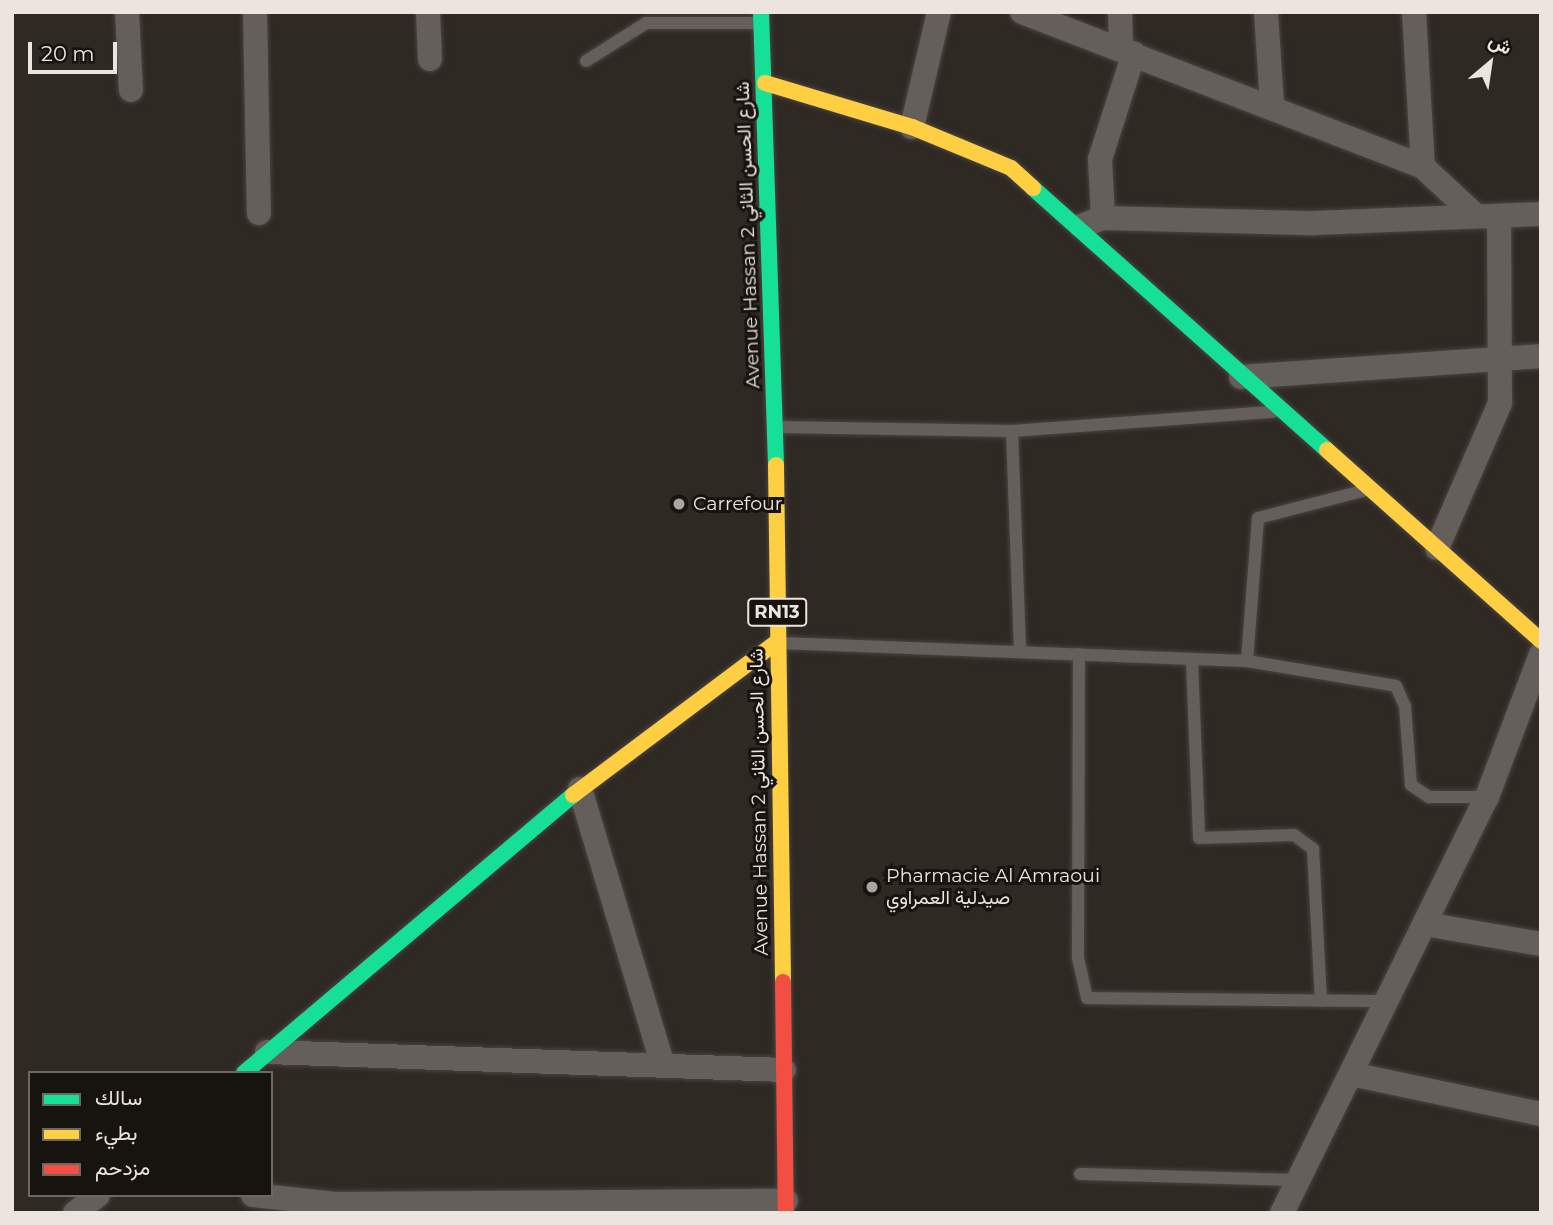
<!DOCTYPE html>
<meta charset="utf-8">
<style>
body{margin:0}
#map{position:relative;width:1553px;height:1225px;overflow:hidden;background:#2f2924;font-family:Montserrat,Vazirmatn,sans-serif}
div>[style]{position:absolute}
.roads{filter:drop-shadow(0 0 2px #4a4440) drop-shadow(0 0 2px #4a4440)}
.lane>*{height:12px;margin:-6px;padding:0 6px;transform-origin:6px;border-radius:6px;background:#645f5a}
.street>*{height:24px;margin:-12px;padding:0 12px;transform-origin:12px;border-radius:12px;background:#645f5a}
.fast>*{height:16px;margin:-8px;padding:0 8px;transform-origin:8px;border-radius:8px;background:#16e098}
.slow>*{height:16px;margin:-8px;padding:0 8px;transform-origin:8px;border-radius:8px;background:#ffcf43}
.jam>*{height:16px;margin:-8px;padding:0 8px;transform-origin:8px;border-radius:8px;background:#f24e42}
.dots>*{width:19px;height:19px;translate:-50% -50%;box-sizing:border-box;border:4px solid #17130e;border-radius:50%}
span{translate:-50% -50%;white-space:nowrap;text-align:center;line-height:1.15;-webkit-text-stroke:6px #17130e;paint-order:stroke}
.shield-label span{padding:2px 5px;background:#17130e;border:2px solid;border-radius:5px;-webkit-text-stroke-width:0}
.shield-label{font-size:18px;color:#ece5df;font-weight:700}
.street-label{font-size:19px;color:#ece5df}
.poi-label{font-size:19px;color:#ece5df}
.left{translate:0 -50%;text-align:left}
.frame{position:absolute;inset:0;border:14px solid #ece5df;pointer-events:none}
.legend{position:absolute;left:28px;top:1071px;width:245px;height:126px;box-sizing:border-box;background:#17130e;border:2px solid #6c6762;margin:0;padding:9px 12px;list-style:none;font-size:21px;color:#ece5df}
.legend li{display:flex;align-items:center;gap:14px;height:35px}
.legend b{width:35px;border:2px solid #6c6762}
.north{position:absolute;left:1455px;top:28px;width:70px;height:70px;-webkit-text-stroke:5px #17130e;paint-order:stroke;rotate:29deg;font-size:19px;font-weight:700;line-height:28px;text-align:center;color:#ece5df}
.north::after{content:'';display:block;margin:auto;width:24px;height:32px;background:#ece5df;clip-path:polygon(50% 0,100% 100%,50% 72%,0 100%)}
.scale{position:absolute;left:28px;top:42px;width:89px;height:32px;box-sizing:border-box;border:4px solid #ece5df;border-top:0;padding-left:9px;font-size:21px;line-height:24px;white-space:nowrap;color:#ece5df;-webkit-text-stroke:5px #17130e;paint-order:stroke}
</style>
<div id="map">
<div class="roads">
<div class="lane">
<i style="left:586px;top:61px;width:71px;rotate:-32.3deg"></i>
<i style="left:646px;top:23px;width:111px"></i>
<i style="left:778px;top:427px;width:234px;rotate:1deg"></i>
<i style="left:1012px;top:431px;width:262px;rotate:-4.2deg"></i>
<i style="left:1012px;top:431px;width:221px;rotate:87.9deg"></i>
<i style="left:780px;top:643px;width:467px;rotate:2.2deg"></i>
<i style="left:1247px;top:661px;width:143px;rotate:-85.6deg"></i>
<i style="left:1258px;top:518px;width:112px;rotate:-14.5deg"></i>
<i style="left:1079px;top:654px;width:304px;rotate:90.2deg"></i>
<i style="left:1078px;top:958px;width:41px;rotate:77.3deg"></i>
<i style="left:1087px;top:998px;width:300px;rotate:0.6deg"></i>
<i style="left:1192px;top:661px;width:177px;rotate:87.7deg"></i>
<i style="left:1199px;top:838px;width:95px;rotate:-1.8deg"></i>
<i style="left:1294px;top:835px;width:24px;rotate:36deg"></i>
<i style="left:1313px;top:849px;width:152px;rotate:87deg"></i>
<i style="left:1247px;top:661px;width:151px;rotate:9.5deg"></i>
<i style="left:1396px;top:686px;width:22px;rotate:66deg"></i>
<i style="left:1405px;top:706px;width:79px;rotate:85.7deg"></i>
<i style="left:1411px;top:785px;width:22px;rotate:34deg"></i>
<i style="left:1429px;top:797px;width:58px"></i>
<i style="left:1080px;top:1174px;width:218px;rotate:1.6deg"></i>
</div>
<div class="street">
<i style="left:127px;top:12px;width:78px;rotate:87.1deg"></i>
<i style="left:255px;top:12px;width:201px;rotate:88.9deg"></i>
<i style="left:428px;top:12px;width:47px;rotate:87.6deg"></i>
<i style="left:1022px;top:12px;width:430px;rotate:21.1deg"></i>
<i style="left:1120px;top:12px;width:35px;rotate:88deg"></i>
<i style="left:1266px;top:12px;width:92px;rotate:86.3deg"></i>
<i style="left:1414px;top:12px;width:155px;rotate:86.7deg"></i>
<i style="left:1423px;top:167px;width:69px;rotate:42.7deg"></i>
<i style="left:912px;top:127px;width:118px;rotate:-76.8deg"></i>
<i style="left:1103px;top:218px;width:59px;rotate:-92.9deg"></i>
<i style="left:1100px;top:159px;width:111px;rotate:-72.2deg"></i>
<i style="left:1081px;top:226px;width:23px;rotate:-20deg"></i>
<i style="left:1103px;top:218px;width:211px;rotate:1.4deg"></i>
<i style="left:1314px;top:223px;width:227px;rotate:-2.3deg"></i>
<i style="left:1241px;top:377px;width:301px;rotate:-4deg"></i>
<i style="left:1437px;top:548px;width:158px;rotate:-66.5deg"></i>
<i style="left:1500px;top:403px;width:187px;rotate:-90.3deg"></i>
<i style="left:580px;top:789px;width:288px;rotate:73.3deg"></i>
<i style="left:1425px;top:924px;width:118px;rotate:9.8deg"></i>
<i style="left:267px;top:1052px;width:517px;rotate:1.99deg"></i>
<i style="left:1351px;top:1074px;width:194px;rotate:11.9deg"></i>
<i style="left:253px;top:1195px;width:83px;rotate:6.2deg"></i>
<i style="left:336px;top:1204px;width:450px;rotate:-0.4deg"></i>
<i style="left:75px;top:1213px;width:29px;rotate:-38deg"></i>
<i style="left:1282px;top:1213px;width:464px;rotate:-63.8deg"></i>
<i style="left:1487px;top:797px;width:153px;rotate:-69.3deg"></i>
</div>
<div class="fast">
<i style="left:761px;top:12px;width:453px;rotate:88.1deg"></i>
<i style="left:1033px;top:188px;width:394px;rotate:41.7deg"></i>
<i style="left:244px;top:1073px;width:431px;rotate:-40.2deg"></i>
</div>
<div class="slow">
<i style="left:765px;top:83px;width:153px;rotate:16.7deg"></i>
<i style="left:912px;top:127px;width:107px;rotate:22.5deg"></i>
<i style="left:1011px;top:168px;width:30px;rotate:42deg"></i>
<i style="left:1327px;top:450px;width:287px;rotate:41.7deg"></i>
<i style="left:776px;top:465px;width:517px;rotate:89.22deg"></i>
<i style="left:573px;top:795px;width:255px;rotate:-36.9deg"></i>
</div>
<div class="jam">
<i style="left:783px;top:982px;width:231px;rotate:89.3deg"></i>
</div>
</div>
<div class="dots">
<i style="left:679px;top:504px;background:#aaa39e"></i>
<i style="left:872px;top:887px;background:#aaa39e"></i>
</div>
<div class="shield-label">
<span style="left:777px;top:612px">RN13</span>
</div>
<div class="street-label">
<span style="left:748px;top:235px;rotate:-92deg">Avenue Hassan 2 شارع الحسن الثاني</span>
<span style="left:759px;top:802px;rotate:-91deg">Avenue Hassan 2 شارع الحسن الثاني</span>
</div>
<div class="poi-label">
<span class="left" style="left:693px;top:504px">Carrefour</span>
<span class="left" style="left:886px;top:887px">Pharmacie Al Amraoui<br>صيدلية العمراوي</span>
</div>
<div class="frame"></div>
<ul class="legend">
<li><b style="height:9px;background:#16e098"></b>سالك</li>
<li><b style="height:9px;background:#ffcf43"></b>بطيء</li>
<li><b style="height:9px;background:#f24e42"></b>مزدحم</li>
</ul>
<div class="north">ش</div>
<div class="scale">20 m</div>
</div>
